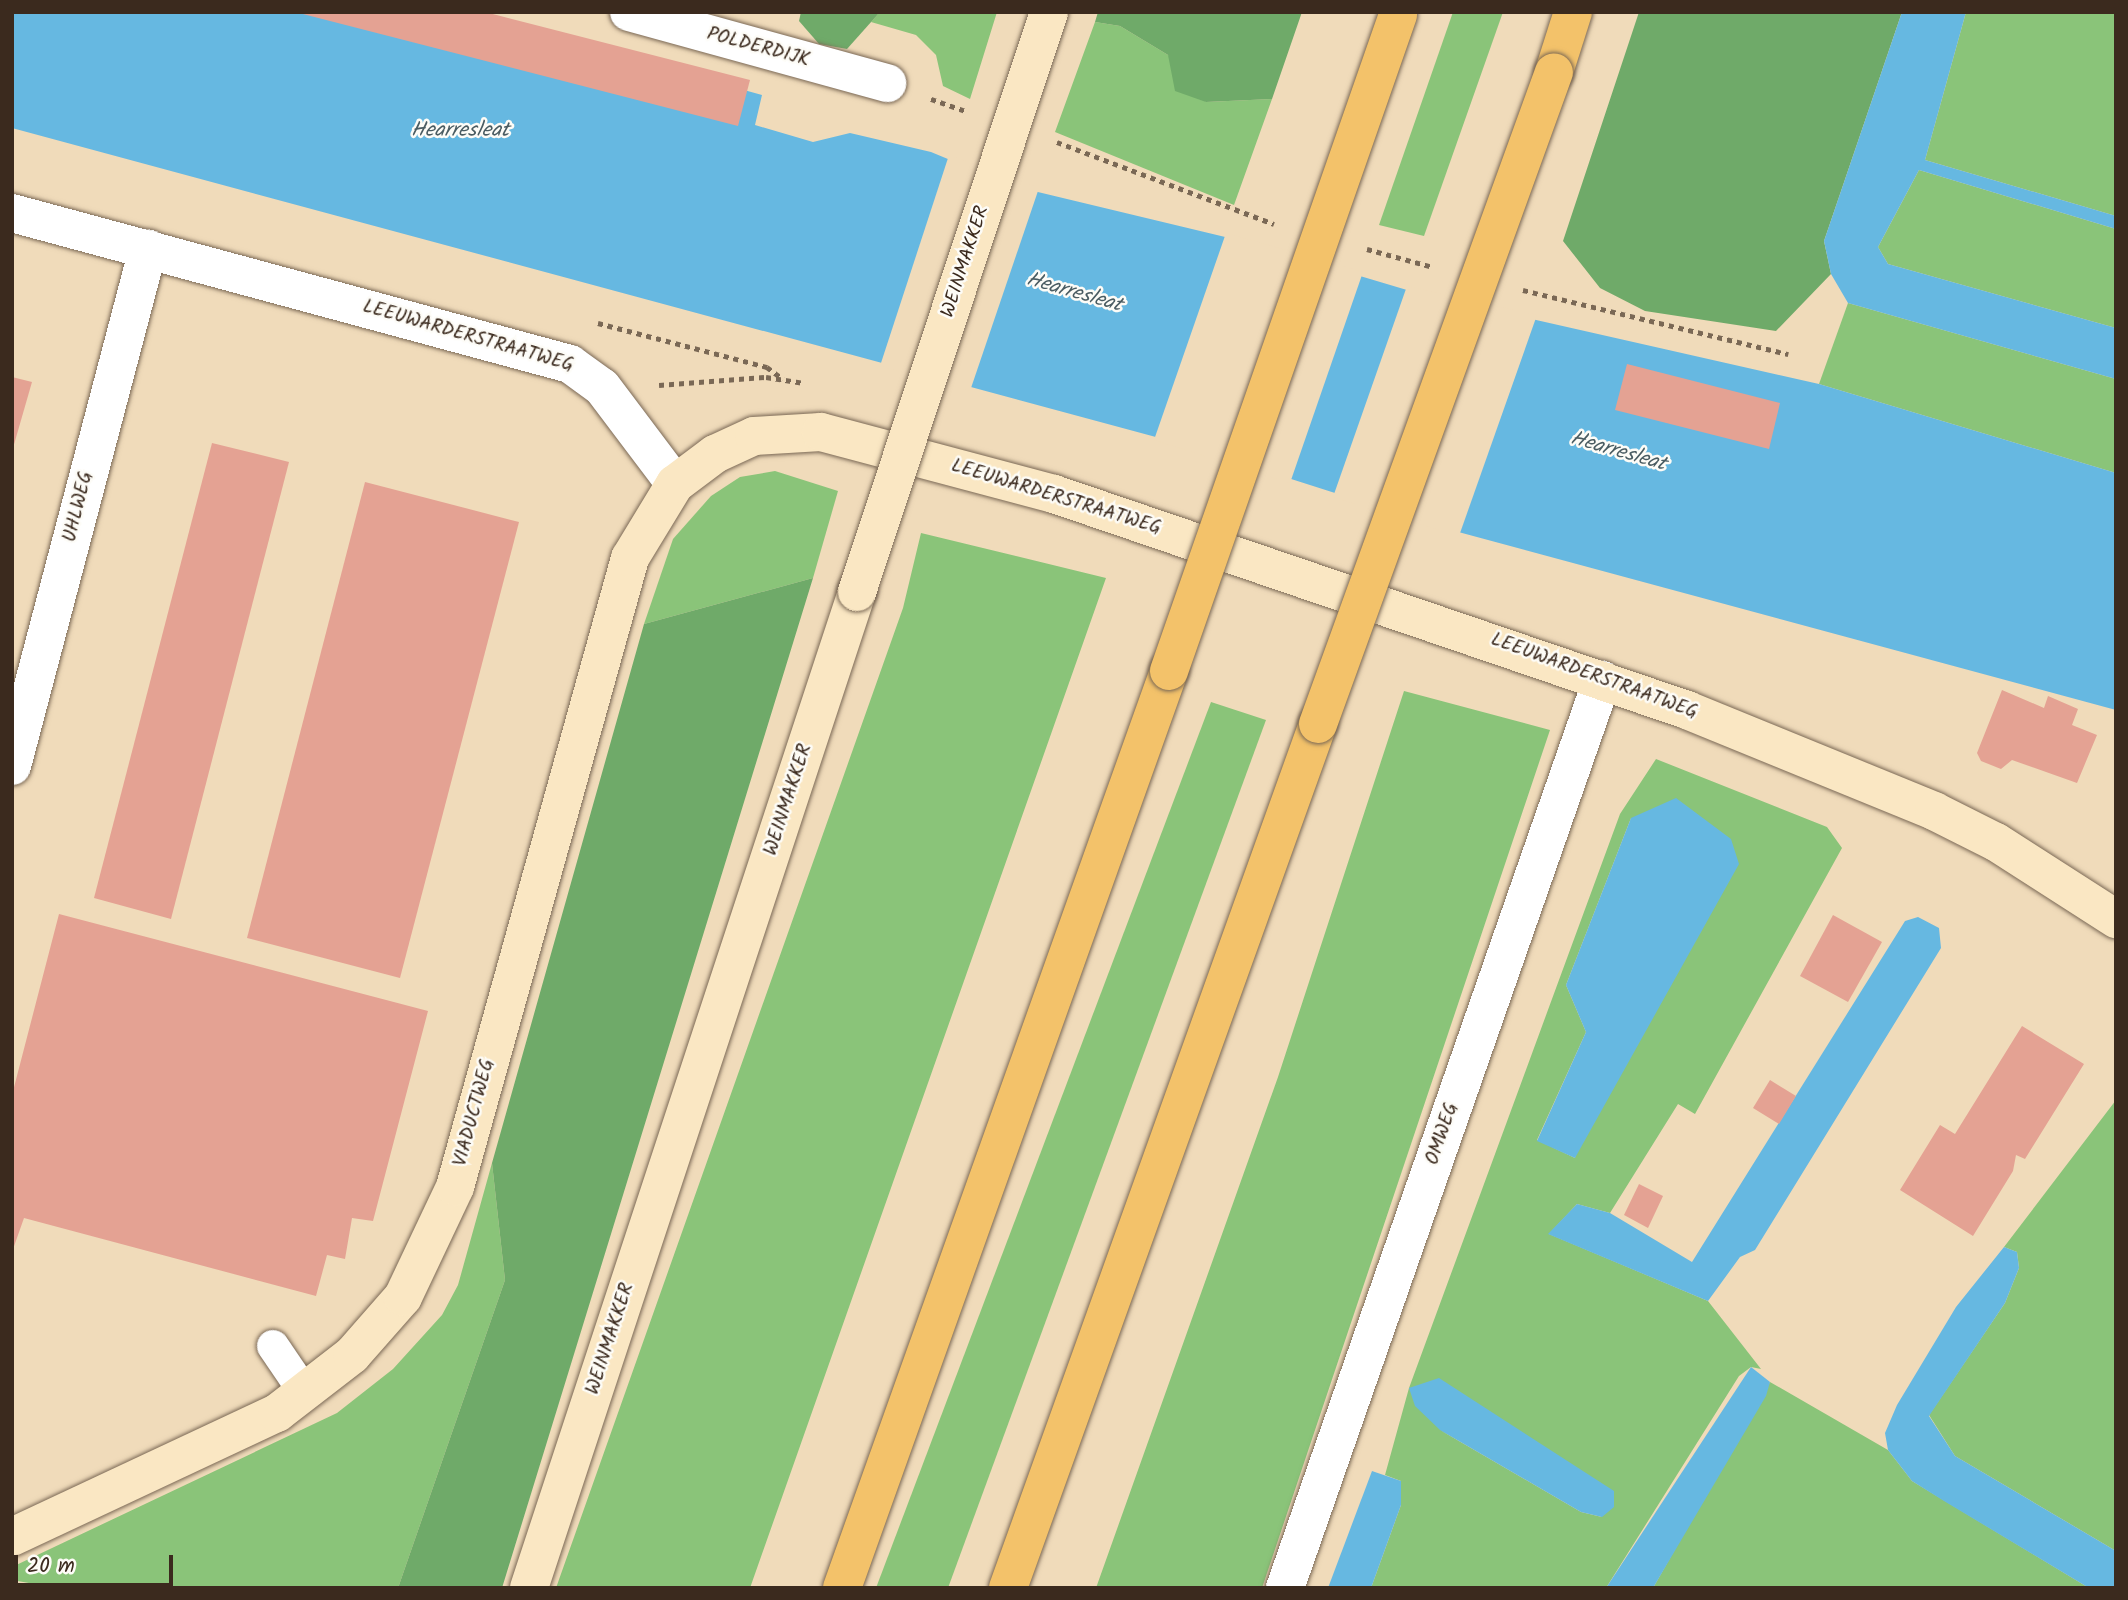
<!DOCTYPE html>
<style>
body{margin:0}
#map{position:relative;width:2128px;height:1600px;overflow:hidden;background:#f0dbba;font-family:Kalam,sans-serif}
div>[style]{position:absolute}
.green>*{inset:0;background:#8ac479}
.forest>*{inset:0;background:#6faa69}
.water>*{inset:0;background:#66b8e1}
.pier>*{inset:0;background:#f0dbba}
.building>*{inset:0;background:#e4a293}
.path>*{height:4.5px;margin-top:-2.25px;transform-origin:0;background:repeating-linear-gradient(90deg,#7a6855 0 5px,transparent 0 10px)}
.roads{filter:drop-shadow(0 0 2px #7a6855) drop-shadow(0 0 2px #7a6855)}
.lane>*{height:32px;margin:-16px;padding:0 16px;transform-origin:16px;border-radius:16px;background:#fff}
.street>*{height:38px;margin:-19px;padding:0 19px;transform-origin:19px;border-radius:19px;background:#fff}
.secondary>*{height:38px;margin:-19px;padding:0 19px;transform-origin:19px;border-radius:19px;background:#fae7c3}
.highway>*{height:38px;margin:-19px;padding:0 19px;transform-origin:19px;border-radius:19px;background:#f3c26a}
.bridges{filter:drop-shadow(0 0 2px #7a6855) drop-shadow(0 0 2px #7a6855)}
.secondary-bridge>*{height:38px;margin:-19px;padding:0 19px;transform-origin:19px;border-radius:19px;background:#fae7c3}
.highway-bridge>*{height:38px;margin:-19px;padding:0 19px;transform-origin:19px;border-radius:19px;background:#f3c26a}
span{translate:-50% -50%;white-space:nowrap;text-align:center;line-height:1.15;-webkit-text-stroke:5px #fdfcf7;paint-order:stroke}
.street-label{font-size:19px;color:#3b2a1e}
.water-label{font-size:21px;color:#4a5c62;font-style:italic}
.frame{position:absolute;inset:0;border:14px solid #3b2a1e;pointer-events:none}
.scale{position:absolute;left:14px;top:1555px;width:159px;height:32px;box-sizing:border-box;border:4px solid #3b2a1e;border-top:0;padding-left:9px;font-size:21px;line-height:24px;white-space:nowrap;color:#3b2a1e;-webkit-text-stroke:5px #fdfcf7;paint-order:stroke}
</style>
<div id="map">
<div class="green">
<i style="clip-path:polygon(880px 12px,997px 12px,970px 99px,943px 86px,936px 55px,916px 35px,871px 22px)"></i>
<i style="clip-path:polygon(1453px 12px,1503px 12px,1424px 236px,1379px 225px)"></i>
<i style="clip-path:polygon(1966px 12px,2116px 12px,2116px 216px,1925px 160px)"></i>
<i style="clip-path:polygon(1095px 22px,1120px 26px,1168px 55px,1206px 102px,1272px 99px,1234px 205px,1055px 132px)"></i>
<i style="clip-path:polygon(1919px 170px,2116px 229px,2116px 328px,1888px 264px,1878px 247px)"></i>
<i style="clip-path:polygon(1848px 303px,2116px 379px,2116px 473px,1819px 384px)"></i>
<i style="clip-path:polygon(775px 471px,838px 491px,813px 578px,644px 624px,673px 539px,711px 496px,740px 477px)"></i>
<i style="clip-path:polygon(921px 533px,1106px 578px,750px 1588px,556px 1588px,903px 608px)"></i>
<i style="clip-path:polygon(1404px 691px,1550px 730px,1262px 1588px,1096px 1588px,1278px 1077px)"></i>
<i style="clip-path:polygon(1211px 702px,1266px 720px,948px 1588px,876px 1588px)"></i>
<i style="clip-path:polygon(evenodd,1656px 759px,1827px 827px,1842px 848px,1695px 1114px,1678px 1104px,1610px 1213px,1577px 1204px,1549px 1234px,1708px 1301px,1761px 1369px,1751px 1367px,1739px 1376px,1606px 1588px,1371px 1588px,1401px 1505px,1401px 1481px,1385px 1475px,1409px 1388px,1620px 814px,1656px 759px,1631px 818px,1575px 1158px,1537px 1140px,1586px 1032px,1566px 985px,1631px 818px,1656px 759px,1440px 1430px,1602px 1517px,1581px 1512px,1440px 1430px)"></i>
<i style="clip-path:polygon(2116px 1100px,2116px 1551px,1955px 1456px,1929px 1415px,2005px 1303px,2019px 1268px,2017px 1252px,2004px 1247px)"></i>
<i style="clip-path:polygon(492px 1163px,505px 1280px,398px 1588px,57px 1588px,12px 1580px,12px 1567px,337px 1413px,393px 1369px,442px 1315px,458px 1285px)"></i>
<i style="clip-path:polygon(1770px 1382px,1888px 1450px,1912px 1481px,2089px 1588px,1653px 1588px)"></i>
</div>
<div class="forest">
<i style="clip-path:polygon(801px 12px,880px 12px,847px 49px,819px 44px,799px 21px)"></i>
<i style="clip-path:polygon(1098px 12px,1302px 12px,1272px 99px,1206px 102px,1175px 91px,1168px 55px,1120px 26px,1095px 22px)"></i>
<i style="clip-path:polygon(1639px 12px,1902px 12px,1824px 241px,1831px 274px,1776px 331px,1645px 311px,1600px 288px,1563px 241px)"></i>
<i style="clip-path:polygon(813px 578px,502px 1588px,398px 1588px,505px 1280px,492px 1163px,644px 624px)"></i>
</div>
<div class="water">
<i style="clip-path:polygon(12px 12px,463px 12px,762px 95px,755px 125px,813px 142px,850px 133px,931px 152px,1013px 186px,1246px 242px,1417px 293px,1819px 384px,2116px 473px,2116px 710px,1451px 530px,1178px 443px,12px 128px)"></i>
<i style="clip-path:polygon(1902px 12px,1966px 12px,1925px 160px,2116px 216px,2116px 229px,1919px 170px,1878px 247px,1888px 264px,2116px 328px,2116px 379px,1848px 303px,1831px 274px,1824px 241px)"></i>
<i style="clip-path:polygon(1676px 798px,1731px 839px,1739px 864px,1575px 1158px,1537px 1141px,1586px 1032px,1566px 985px,1631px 818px)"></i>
<i style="clip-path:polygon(1918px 917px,1939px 928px,1941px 948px,1755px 1250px,1740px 1257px,1708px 1301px,1548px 1234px,1577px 1204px,1610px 1213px,1692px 1262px,1905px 921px)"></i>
<i style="clip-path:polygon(2004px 1247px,2017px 1252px,2019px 1268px,2005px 1303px,1929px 1416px,1955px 1456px,2116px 1551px,2116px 1588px,2089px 1588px,1944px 1501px,1912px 1481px,1888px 1450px,1885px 1433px,1897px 1405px,1956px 1307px)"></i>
<i style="clip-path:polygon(1751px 1367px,1770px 1382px,1766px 1396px,1653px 1588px,1606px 1588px)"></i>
<i style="clip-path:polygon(1439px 1378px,1614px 1491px,1614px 1507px,1602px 1517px,1581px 1512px,1440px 1430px,1415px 1406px,1409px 1388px)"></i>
<i style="clip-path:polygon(1372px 1471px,1401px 1481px,1401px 1505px,1371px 1588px,1328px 1588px)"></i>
</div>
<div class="pier">
<i style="clip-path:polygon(949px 155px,1039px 188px,970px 391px,880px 366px)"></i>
<i style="clip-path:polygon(1226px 233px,1363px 272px,1290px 483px,1154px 440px)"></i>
<i style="clip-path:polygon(1407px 286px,1537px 315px,1459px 536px,1333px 497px)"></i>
</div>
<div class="building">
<i style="clip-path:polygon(295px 12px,485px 12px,750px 80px,738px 126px)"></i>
<i style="clip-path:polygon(1627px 364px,1780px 403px,1769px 449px,1615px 410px)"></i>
<i style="clip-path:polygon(12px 377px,32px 382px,13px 448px,12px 448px)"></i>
<i style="clip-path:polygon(212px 443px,289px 462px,171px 919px,94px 898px)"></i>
<i style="clip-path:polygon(365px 482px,519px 522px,400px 978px,247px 938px)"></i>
<i style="clip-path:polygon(2002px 690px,2044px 708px,2048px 696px,2078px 709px,2072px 725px,2097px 735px,2077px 783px,2012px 760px,2001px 769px,1981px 761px,1977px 753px)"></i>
<i style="clip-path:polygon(59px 914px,428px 1011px,373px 1221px,352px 1218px,345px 1259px,327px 1255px,316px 1296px,24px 1218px,12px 1252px,12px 1095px)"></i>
<i style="clip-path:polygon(1833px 915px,1882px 942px,1848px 1002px,1800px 976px)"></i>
<i style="clip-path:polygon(2022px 1026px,2084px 1064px,2025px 1159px,2016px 1155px,2013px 1171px,1973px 1236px,1900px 1190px,1940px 1125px,1955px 1134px)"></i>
<i style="clip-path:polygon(1770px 1080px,1796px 1096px,1779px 1124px,1753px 1108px)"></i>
<i style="clip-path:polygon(1639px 1184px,1663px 1196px,1648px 1228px,1624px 1215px)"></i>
</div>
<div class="path">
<i style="left:931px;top:99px;width:37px;rotate:19deg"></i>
<i style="left:1057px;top:142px;width:232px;rotate:20.7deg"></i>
<i style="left:1367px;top:249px;width:68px;rotate:15.3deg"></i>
<i style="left:1523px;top:290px;width:273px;rotate:13.6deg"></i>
<i style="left:598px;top:323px;width:175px;rotate:14.6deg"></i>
<i style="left:767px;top:367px;width:20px;rotate:37deg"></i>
<i style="left:659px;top:385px;width:107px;rotate:-4.3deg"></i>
<i style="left:766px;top:377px;width:37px;rotate:9deg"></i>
</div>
<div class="roads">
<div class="lane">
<i style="left:273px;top:1346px;width:57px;rotate:55.8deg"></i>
</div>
<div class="street">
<i style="left:629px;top:12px;width:268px;rotate:15.4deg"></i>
<i style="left:12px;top:213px;width:578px;rotate:15.14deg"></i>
<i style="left:570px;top:364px;width:39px;rotate:36deg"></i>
<i style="left:602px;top:387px;width:121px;rotate:53deg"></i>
<i style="left:12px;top:766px;width:535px;rotate:-75.26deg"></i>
<i style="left:1285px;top:1588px;width:962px;rotate:-70.75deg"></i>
</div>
<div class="secondary">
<i style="left:12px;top:1537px;width:293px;rotate:-25.1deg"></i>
<i style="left:277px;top:1413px;width:95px;rotate:-37.7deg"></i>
<i style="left:352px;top:1355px;width:77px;rotate:-48.7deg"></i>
<i style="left:403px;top:1297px;width:122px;rotate:-64.7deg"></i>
<i style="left:455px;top:1187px;width:653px;rotate:-74.45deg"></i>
<i style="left:630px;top:558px;width:87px;rotate:-58.7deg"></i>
<i style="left:675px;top:484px;width:50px;rotate:-36.9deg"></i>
<i style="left:715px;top:454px;width:43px;rotate:-24.8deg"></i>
<i style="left:754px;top:436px;width:67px;rotate:-3.4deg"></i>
<i style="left:821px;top:432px;width:241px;rotate:14.9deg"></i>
<i style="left:1054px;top:494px;width:669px;rotate:18.84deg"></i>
<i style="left:1687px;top:710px;width:267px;rotate:22.2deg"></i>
<i style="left:1934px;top:811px;width:69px;rotate:26.6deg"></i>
<i style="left:1996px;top:842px;width:143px;rotate:32.7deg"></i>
<i style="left:529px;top:1588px;width:1049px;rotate:-71.77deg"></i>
</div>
<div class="highway">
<i style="left:1554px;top:72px;width:63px;rotate:-72.4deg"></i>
<i style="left:842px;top:1588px;width:974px;rotate:-70.37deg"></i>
<i style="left:1008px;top:1588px;width:918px;rotate:-70.26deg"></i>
</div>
</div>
<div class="bridges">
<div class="secondary-bridge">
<i style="left:857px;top:592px;width:611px;rotate:-71.68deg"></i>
</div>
<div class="highway-bridge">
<i style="left:1169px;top:671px;width:695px;rotate:-70.76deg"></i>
<i style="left:1318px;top:724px;width:693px;rotate:-70.1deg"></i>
</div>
</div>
<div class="street-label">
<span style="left:758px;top:48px;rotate:15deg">POLDERDIJK</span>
<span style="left:966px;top:262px;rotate:-72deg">WEINMAKKER</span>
<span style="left:468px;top:337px;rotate:16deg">LEEUWARDERSTRAATWEG</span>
<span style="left:1056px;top:498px;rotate:17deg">LEEUWARDERSTRAATWEG</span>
<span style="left:79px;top:507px;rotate:-76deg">UHLWEG</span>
<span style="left:1594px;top:677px;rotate:20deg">LEEUWARDERSTRAATWEG</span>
<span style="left:789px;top:800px;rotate:-72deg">WEINMAKKER</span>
<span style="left:475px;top:1113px;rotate:-75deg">VIADUCTWEG</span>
<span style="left:1443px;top:1134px;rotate:-71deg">OMWEG</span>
<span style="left:611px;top:1339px;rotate:-72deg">WEINMAKKER</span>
</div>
<div class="water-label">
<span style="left:460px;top:131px">Hearresleat</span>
<span style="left:1074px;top:293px;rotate:16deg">Hearresleat</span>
<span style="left:1618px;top:452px;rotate:16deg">Hearresleat</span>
</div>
<div class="frame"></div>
<div class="scale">20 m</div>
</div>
